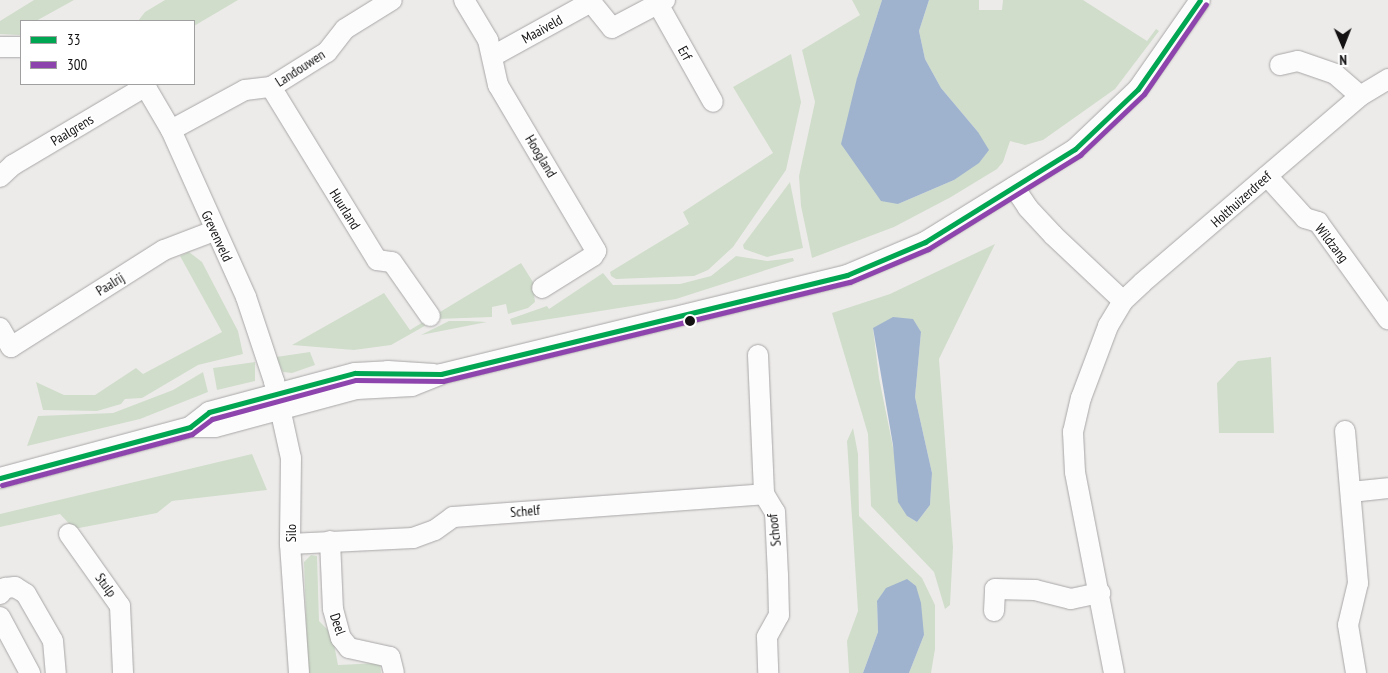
<!DOCTYPE html>
<style>
body{margin:0}
#map{position:relative;width:1388px;height:673px;overflow:hidden;background:#edebea;font-family:"PT Sans Narrow",sans-serif}
div>[style]{position:absolute}
.green>*{inset:0;background:#d0ddcb}
.water>*{inset:0;background:#9fb3cf}
.roads{filter:drop-shadow(0 0 1px #a9a7a7) drop-shadow(0 0 1px #a9a7a7)}
.minor>*{height:20px;margin:-10px;padding:0 10px;transform-origin:10px;border-radius:10px;background:#fcfcfc}
.bus-1>*{height:5px;margin:-2.5px;padding:0 2.5px;transform-origin:2.5px;border-radius:2.5px;background:#00a651}
.bus-2>*{height:5px;margin:-2.5px;padding:0 2.5px;transform-origin:2.5px;border-radius:2.5px;background:#8e44ad}
.dots>*{width:14px;height:14px;translate:-50% -50%;box-sizing:border-box;border:2px solid #fff;border-radius:50%}
span{translate:-50% -50%;white-space:nowrap;text-align:center;line-height:1.15;-webkit-text-stroke:4px #fff;paint-order:stroke}
.street-label{font-size:14px;color:#141212}
.legend{position:absolute;left:20px;top:20px;width:175px;height:65px;box-sizing:border-box;background:#fff;border:1px solid #a1a0a0;margin:0;padding:6px 9px;list-style:none;font-size:15px;color:#141212}
.legend li{display:flex;align-items:center;gap:10px;height:25px}
.legend b{width:25px;border:1px solid #a1a0a0}
.north{position:absolute;left:1318px;top:20px;width:50px;height:50px;-webkit-text-stroke:4px #fff;paint-order:stroke;rotate:179deg;font-size:14px;font-weight:700;line-height:20px;text-align:center;color:#141212}
.north::after{content:'';display:block;margin:auto;width:18px;height:22px;background:#141212;clip-path:polygon(50% 0,100% 100%,50% 72%,0 100%)}
</style>
<div id="map">
<div class="green">
<i style="clip-path:polygon(34px 0,74px 0,36px 21px,21px 21px,20px 35px,0 34px,0 21px)"></i>
<i style="clip-path:polygon(165px 0,238px 0,194px 26px,194px 21px,138px 21px,145px 12px)"></i>
<i style="clip-path:polygon(852px 0,882px 0,857px 78px,898px 204px,954px 180px,978px 132px,941px 88px,925px 59px,919px 31px,929px 0,979px 0,979px 10px,1002px 10px,1003px 0,1083px 0,1147px 41px,1156px 29px,1159px 31px,1115px 89px,1043px 140px,1025px 145px,1010px 141px,1003px 162px,997px 169px,951px 197px,894px 227px,812px 258px,801px 206px,799px 176px,815px 102px,802px 50px,860px 15px)"></i>
<i style="clip-path:polygon(791px 54px,801px 102px,786px 170px,733px 247px,708px 270px,694px 276px,616px 279px,611px 276px,610px 272px,689px 224px,683px 212px,773px 153px,733px 87px)"></i>
<i style="clip-path:polygon(790px 182px,803px 248px,767px 257px,744px 249px,743px 245px)"></i>
<i style="clip-path:polygon(evenodd,995px 244px,939px 359px,953px 547px,950px 605px,945px 609px,934px 572px,871px 506px,868px 434px,832px 313px,890px 294px,995px 244px,873px 328px,921px 332px,915px 397px,932px 473px,930px 505px,917px 522px,907px 516px,879px 378px,873px 328px)"></i>
<i style="clip-path:polygon(189px 252px,202px 262px,238px 331px,243px 354px,198px 365px,142px 398px,125px 399px,121px 404px,97px 411px,43px 410px,36px 382px,64px 395px,95px 395px,136px 368px,143px 374px,222px 332px,180px 256px)"></i>
<i style="clip-path:polygon(736px 256px,767px 261px,793px 258px,794px 261px,676px 299px,512px 325px,510px 319px,547px 306px,549px 309px,603px 273px,613px 285px,680px 284px,711px 276px)"></i>
<i style="clip-path:polygon(521px 263px,538px 290px,534px 293px,535px 302px,528px 308px,508px 314px,506px 304px,492px 307px,492px 317px,437px 319px,391px 345px,354px 350px,292px 345px,384px 293px,410px 330px)"></i>
<i style="clip-path:polygon(449px 321px,468px 321px,487px 322px,421px 335px)"></i>
<i style="clip-path:polygon(310px 352px,315px 365px,292px 373px,283px 372px,276px 357px)"></i>
<i style="clip-path:polygon(1271px 357px,1274px 433px,1219px 433px,1217px 383px,1238px 361px)"></i>
<i style="clip-path:polygon(255px 362px,255px 381px,217px 390px,213px 368px)"></i>
<i style="clip-path:polygon(203px 372px,208px 392px,140px 419px,27px 446px,38px 416px,113px 413px,173px 390px)"></i>
<i style="clip-path:polygon(853px 428px,858px 454px,859px 516px,922px 578px,935px 605px,935px 649px,931px 673px,909px 673px,924px 635px,877px 601px,878px 632px,863px 673px,849px 673px,847px 641px,858px 611px,847px 441px)"></i>
<i style="clip-path:polygon(252px 454px,267px 490px,172px 501px,157px 513px,74px 529px,60px 514px,0 527px,0 514px)"></i>
<i style="clip-path:polygon(311px 555px,317px 556px,319px 621px,332px 634px,338px 665px,380px 663px,381px 673px,308px 673px,304px 562px)"></i>
</div>
<div class="water">
<i style="clip-path:polygon(882px 0,929px 0,919px 31px,925px 59px,941px 88px,978px 132px,989px 150px,979px 163px,954px 180px,898px 204px,881px 201px,841px 144px,857px 78px)"></i>
<i style="clip-path:polygon(893px 317px,913px 319px,921px 332px,915px 397px,932px 473px,930px 505px,917px 522px,907px 516px,898px 502px,893px 445px,873px 328px)"></i>
<i style="clip-path:polygon(907px 579px,916px 586px,921px 603px,924px 635px,909px 673px,863px 673px,878px 632px,877px 601px,886px 588px)"></i>
</div>
<div class="roads">
<div class="minor">
<i style="left:464px;top:0;width:47px;rotate:59deg"></i>
<i style="left:488px;top:40px;width:46px;rotate:77.5deg"></i>
<i style="left:498px;top:85px;width:193px;rotate:59.4deg"></i>
<i style="left:596px;top:251px;width:6px;rotate:121deg"></i>
<i style="left:593px;top:256px;width:60px;rotate:147.9deg"></i>
<i style="left:658px;top:4px;width:112px;rotate:60.7deg"></i>
<i style="left:0;top:47px;width:21px"></i>
<i style="left:493px;top:56px;width:112px;rotate:-28.9deg"></i>
<i style="left:591px;top:2px;width:33px;rotate:51deg"></i>
<i style="left:612px;top:28px;width:60px;rotate:-27.8deg"></i>
<i style="left:1280px;top:65px;width:18px;rotate:-13deg"></i>
<i style="left:1298px;top:61px;width:39px;rotate:19deg"></i>
<i style="left:1335px;top:74px;width:33px;rotate:41deg"></i>
<i style="left:144px;top:84px;width:53px;rotate:59.6deg"></i>
<i style="left:171px;top:130px;width:183px;rotate:65.8deg"></i>
<i style="left:246px;top:297px;width:89px;rotate:71.6deg"></i>
<i style="left:274px;top:381px;width:79px;rotate:77.6deg"></i>
<i style="left:291px;top:458px;width:86px;rotate:90.7deg"></i>
<i style="left:290px;top:544px;width:129px;rotate:86deg"></i>
<i style="left:271px;top:87px;width:203px;rotate:58.5deg"></i>
<i style="left:377px;top:260px;width:15px;rotate:8deg"></i>
<i style="left:392px;top:262px;width:66px;rotate:54.9deg"></i>
<i style="left:171px;top:130px;width:84px;rotate:-28.4deg"></i>
<i style="left:245px;top:90px;width:26px;rotate:-7deg"></i>
<i style="left:271px;top:87px;width:66px;rotate:-32deg"></i>
<i style="left:327px;top:52px;width:29px;rotate:-52deg"></i>
<i style="left:345px;top:29px;width:55px;rotate:-31.7deg"></i>
<i style="left:1267px;top:176px;width:57px;rotate:47.9deg"></i>
<i style="left:1305px;top:218px;width:14px;rotate:17deg"></i>
<i style="left:1318px;top:222px;width:120px;rotate:54.2deg"></i>
<i style="left:0;top:177px;width:18px;rotate:-43deg"></i>
<i style="left:13px;top:165px;width:155px;rotate:-30.7deg"></i>
<i style="left:1014px;top:187px;width:25px;rotate:56deg"></i>
<i style="left:1028px;top:208px;width:37px;rotate:47deg"></i>
<i style="left:1053px;top:235px;width:96px;rotate:43.3deg"></i>
<i style="left:0;top:328px;width:22px;rotate:60deg"></i>
<i style="left:11px;top:347px;width:181px;rotate:-32.4deg"></i>
<i style="left:164px;top:250px;width:53px;rotate:-20.8deg"></i>
<i style="left:758px;top:355px;width:139px;rotate:87.5deg"></i>
<i style="left:764px;top:494px;width:21px;rotate:59deg"></i>
<i style="left:775px;top:512px;width:63px;rotate:87.3deg"></i>
<i style="left:778px;top:575px;width:40px;rotate:88.6deg"></i>
<i style="left:779px;top:615px;width:25px;rotate:119deg"></i>
<i style="left:767px;top:637px;width:36px;rotate:88deg"></i>
<i style="left:190px;top:427px;width:24px;rotate:-38deg"></i>
<i style="left:209px;top:412px;width:151px;rotate:-15deg"></i>
<i style="left:355px;top:373px;width:33px;rotate:-3deg"></i>
<i style="left:388px;top:371px;width:46px;rotate:3.7deg"></i>
<i style="left:1345px;top:431px;width:153px;rotate:85.1deg"></i>
<i style="left:1358px;top:583px;width:43px;rotate:103.4deg"></i>
<i style="left:1348px;top:625px;width:49px;rotate:80.5deg"></i>
<i style="left:0;top:478px;width:197px;rotate:-15deg"></i>
<i style="left:190px;top:427px;width:25px"></i>
<i style="left:215px;top:427px;width:147px;rotate:-15deg"></i>
<i style="left:357px;top:389px;width:55px;rotate:-3.1deg"></i>
<i style="left:412px;top:386px;width:31px;rotate:-22deg"></i>
<i style="left:441px;top:374px;width:418px;rotate:-13.7deg"></i>
<i style="left:847px;top:275px;width:85px;rotate:-22.9deg"></i>
<i style="left:925px;top:242px;width:176px;rotate:-31.8deg"></i>
<i style="left:1075px;top:149px;width:87px;rotate:-43.6deg"></i>
<i style="left:1138px;top:89px;width:108px;rotate:-55.1deg"></i>
<i style="left:1351px;top:492px;width:37px;rotate:-6deg"></i>
<i style="left:69px;top:534px;width:88px;rotate:54.7deg"></i>
<i style="left:120px;top:606px;width:67px;rotate:87.4deg"></i>
<i style="left:330px;top:541px;width:68px;rotate:87.5deg"></i>
<i style="left:333px;top:609px;width:30px;rotate:75deg"></i>
<i style="left:341px;top:638px;width:13px;rotate:51deg"></i>
<i style="left:349px;top:648px;width:42px;rotate:12.4deg"></i>
<i style="left:390px;top:657px;width:16px;rotate:76deg"></i>
<i style="left:290px;top:544px;width:123px;rotate:-2.8deg"></i>
<i style="left:413px;top:538px;width:23px;rotate:-20deg"></i>
<i style="left:435px;top:530px;width:22px;rotate:-36deg"></i>
<i style="left:453px;top:517px;width:312px;rotate:-4.2deg"></i>
<i style="left:0;top:594px;width:8px;rotate:-50deg"></i>
<i style="left:5px;top:588px;width:10px;rotate:-6deg"></i>
<i style="left:15px;top:587px;width:13px;rotate:32deg"></i>
<i style="left:26px;top:594px;width:54px;rotate:60.1deg"></i>
<i style="left:53px;top:641px;width:32px;rotate:85deg"></i>
<i style="left:994px;top:611px;width:22px;rotate:-87deg"></i>
<i style="left:995px;top:589px;width:40px;rotate:1.4deg"></i>
<i style="left:1035px;top:590px;width:37px;rotate:14deg"></i>
<i style="left:1071px;top:599px;width:30px;rotate:-12deg"></i>
<i style="left:0;top:617px;width:64px;rotate:61.8deg"></i>
<i style="left:1114px;top:673px;width:205px;rotate:-101deg"></i>
<i style="left:1075px;top:472px;width:40px;rotate:-92.9deg"></i>
<i style="left:1073px;top:432px;width:35px;rotate:-77deg"></i>
<i style="left:1081px;top:398px;width:77px;rotate:-69.4deg"></i>
<i style="left:1108px;top:326px;width:29px;rotate:-59deg"></i>
<i style="left:1123px;top:301px;width:26px;rotate:-43deg"></i>
<i style="left:1142px;top:283px;width:287px;rotate:-40.6deg"></i>
<i style="left:1360px;top:96px;width:33px;rotate:-31deg"></i>
</div>
</div>
<div class="bus-1">
<i style="left:0;top:478px;width:197px;rotate:-15deg"></i>
<i style="left:190px;top:427px;width:24px;rotate:-38deg"></i>
<i style="left:209px;top:412px;width:151px;rotate:-15deg"></i>
<i style="left:355px;top:373px;width:86px;rotate:0.7deg"></i>
<i style="left:441px;top:374px;width:418px;rotate:-13.7deg"></i>
<i style="left:847px;top:275px;width:85px;rotate:-22.9deg"></i>
<i style="left:925px;top:242px;width:176px;rotate:-31.8deg"></i>
<i style="left:1075px;top:149px;width:87px;rotate:-43.6deg"></i>
<i style="left:1138px;top:89px;width:108px;rotate:-55.1deg"></i>
</div>
<div class="bus-2">
<i style="left:2px;top:485px;width:197px;rotate:-15deg"></i>
<i style="left:192px;top:434px;width:25px;rotate:-37deg"></i>
<i style="left:212px;top:419px;width:149px;rotate:-15.2deg"></i>
<i style="left:356px;top:380px;width:87px;rotate:0.7deg"></i>
<i style="left:443px;top:381px;width:419px;rotate:-13.7deg"></i>
<i style="left:850px;top:282px;width:85px;rotate:-22.9deg"></i>
<i style="left:928px;top:249px;width:179px;rotate:-31.7deg"></i>
<i style="left:1080px;top:155px;width:88px;rotate:-43.6deg"></i>
<i style="left:1144px;top:94px;width:109px;rotate:-55.4deg"></i>
</div>
<div class="dots">
<i style="left:690px;top:321px;background:#141212"></i>
</div>
<div class="street-label">
<span style="left:542px;top:29px;rotate:-29deg">Maaiveld</span>
<span style="left:685px;top:53px;rotate:61deg">Erf</span>
<span style="left:300px;top:68px;rotate:-33deg">Landouwen</span>
<span style="left:72px;top:130px;rotate:-31deg">Paalgrens</span>
<span style="left:541px;top:156px;rotate:59deg">Hoogland</span>
<span style="left:1241px;top:199px;rotate:-42deg">Holthuizerdreef</span>
<span style="left:345px;top:209px;rotate:58deg">Huurland</span>
<span style="left:217px;top:236px;rotate:65deg">Grevenveld</span>
<span style="left:1332px;top:243px;rotate:52deg">Wildzang</span>
<span style="left:110px;top:284px;rotate:-32deg">Paalrij</span>
<span style="left:525px;top:511px;rotate:-5deg">Schelf</span>
<span style="left:774px;top:530px;rotate:-97deg">Schoof</span>
<span style="left:291px;top:533px;rotate:-90deg">Silo</span>
<span style="left:106px;top:585px;rotate:54deg">Stulp</span>
<span style="left:338px;top:624px;rotate:71deg">Deel</span>
</div>
<ul class="legend">
<li><b style="height:6px;background:#00a651"></b>33</li>
<li><b style="height:6px;background:#8e44ad"></b>300</li>
</ul>
<div class="north">N</div>
</div>
